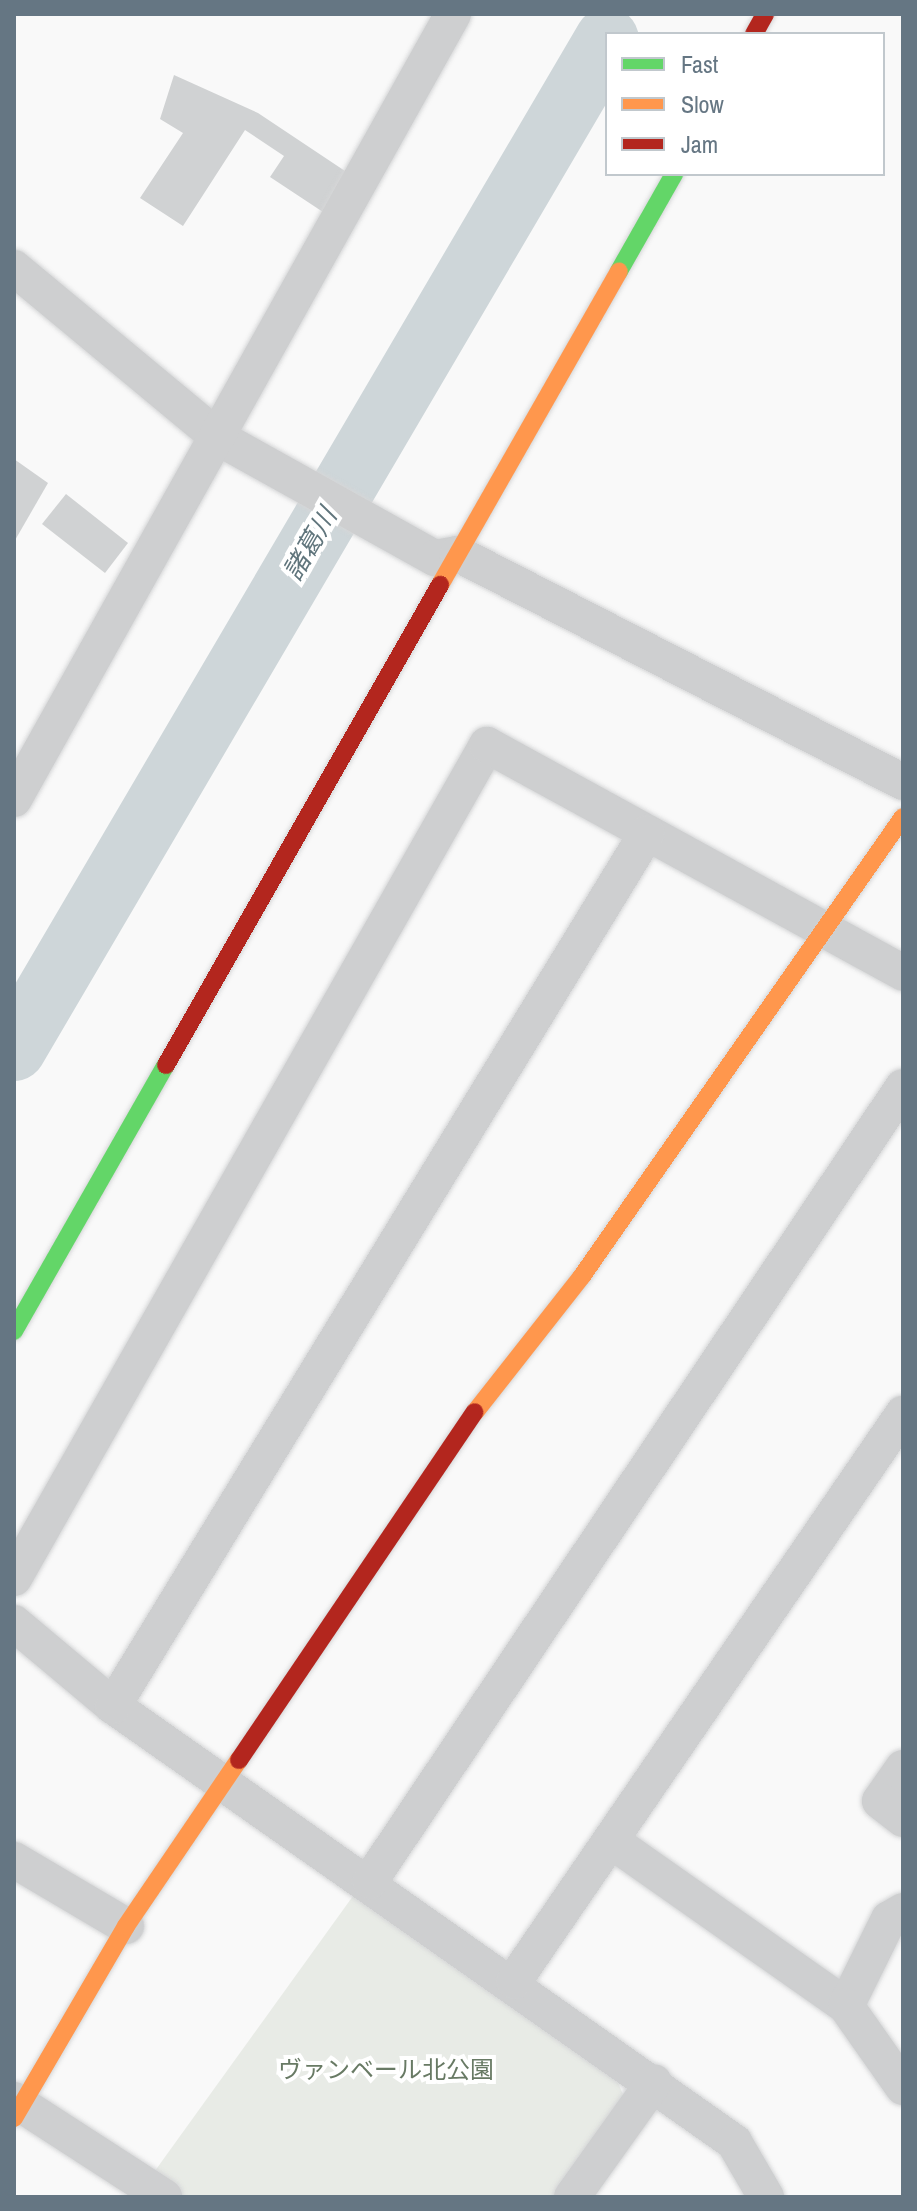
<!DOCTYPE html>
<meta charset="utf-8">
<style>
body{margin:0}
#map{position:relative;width:917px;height:2211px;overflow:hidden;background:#f9f9f9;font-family:"Archivo Narrow","Noto Sans JP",sans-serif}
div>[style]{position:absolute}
.green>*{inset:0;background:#e8ebe6}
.river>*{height:64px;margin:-32px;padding:0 32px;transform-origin:32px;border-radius:32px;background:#ced6d9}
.building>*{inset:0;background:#d0d2d3}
.roads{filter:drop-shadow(0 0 2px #d5d6d7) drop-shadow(0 0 2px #d5d6d7)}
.street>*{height:36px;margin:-18px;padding:0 18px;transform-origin:18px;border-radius:18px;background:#cecfd0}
.fast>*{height:18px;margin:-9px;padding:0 9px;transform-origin:9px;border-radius:9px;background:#63d668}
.slow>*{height:18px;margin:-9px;padding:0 9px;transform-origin:9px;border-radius:9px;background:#ff974d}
.jam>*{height:18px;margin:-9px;padding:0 9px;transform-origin:9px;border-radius:9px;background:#b3261e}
span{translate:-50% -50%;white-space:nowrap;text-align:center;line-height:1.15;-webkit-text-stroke:8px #fff;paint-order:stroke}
.park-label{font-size:24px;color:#687a64}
.water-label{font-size:26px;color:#60757c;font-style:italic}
.frame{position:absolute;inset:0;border:16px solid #657683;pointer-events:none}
.legend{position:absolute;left:605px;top:32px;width:280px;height:144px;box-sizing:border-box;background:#fff;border:2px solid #c1c8cd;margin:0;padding:10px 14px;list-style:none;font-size:24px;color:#657683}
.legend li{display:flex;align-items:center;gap:16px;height:40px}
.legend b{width:40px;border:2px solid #c1c8cd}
</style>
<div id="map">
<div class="green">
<i style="clip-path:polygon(353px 1896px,614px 2073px,624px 2097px,554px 2197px,185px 2197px,152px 2175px)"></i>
</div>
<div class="river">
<i style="left:14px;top:1049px;width:1171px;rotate:-59.58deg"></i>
</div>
<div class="building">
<i style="clip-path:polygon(174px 75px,258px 113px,351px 175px,326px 214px,270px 177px,284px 156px,245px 130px,183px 226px,140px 198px,183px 133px,160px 119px)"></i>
<i style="clip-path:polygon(14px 459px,48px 483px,14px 542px)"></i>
<i style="clip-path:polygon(66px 494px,128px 543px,105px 573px,42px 524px)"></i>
</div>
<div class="roads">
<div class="street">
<i style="left:14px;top:268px;width:266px;rotate:39.7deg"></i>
<i style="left:219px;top:438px;width:247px;rotate:29.1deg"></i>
<i style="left:435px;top:558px;width:23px;rotate:-10deg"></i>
<i style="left:458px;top:554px;width:500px;rotate:27.13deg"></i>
<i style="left:14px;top:799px;width:899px;rotate:-60.78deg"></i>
<i style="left:14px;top:1578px;width:958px;rotate:-60.41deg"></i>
<i style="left:487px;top:745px;width:474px;rotate:28.7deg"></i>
<i style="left:14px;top:1623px;width:129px;rotate:40deg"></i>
<i style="left:113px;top:1706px;width:759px;rotate:35.07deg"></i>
<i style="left:734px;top:2142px;width:64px;rotate:59.8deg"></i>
<i style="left:113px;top:1706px;width:1023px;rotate:-58.55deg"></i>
<i style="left:903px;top:1768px;width:40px;rotate:124.9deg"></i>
<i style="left:880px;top:1801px;width:29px;rotate:38deg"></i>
<i style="left:613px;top:1842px;width:285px;rotate:35.1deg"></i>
<i style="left:14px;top:1860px;width:130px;rotate:30.5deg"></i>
<i style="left:370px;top:1881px;width:956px;rotate:-56.13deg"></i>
<i style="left:903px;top:1911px;width:16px;rotate:150deg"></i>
<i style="left:889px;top:1919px;width:97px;rotate:116.3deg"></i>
<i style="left:846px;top:2006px;width:99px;rotate:54.9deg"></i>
<i style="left:514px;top:1981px;width:688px;rotate:-55.55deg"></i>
<i style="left:14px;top:2100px;width:179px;rotate:32.9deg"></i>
<i style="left:572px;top:2197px;width:141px;rotate:-54.5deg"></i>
</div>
<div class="fast">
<i style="left:619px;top:271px;width:112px;rotate:-60.4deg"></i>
<i style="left:14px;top:1331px;width:306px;rotate:-60.3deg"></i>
</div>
<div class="slow">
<i style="left:440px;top:585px;width:361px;rotate:-60.3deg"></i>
<i style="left:475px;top:1412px;width:173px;rotate:-51.8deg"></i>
<i style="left:582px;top:1276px;width:560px;rotate:-55.03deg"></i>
<i style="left:14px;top:2118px;width:222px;rotate:-59.7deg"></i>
<i style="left:126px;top:1926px;width:201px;rotate:-55.8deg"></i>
</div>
<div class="jam">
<i style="left:754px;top:34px;width:23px;rotate:-61deg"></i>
<i style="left:166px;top:1065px;width:553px;rotate:-60.28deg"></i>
<i style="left:239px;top:1760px;width:420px;rotate:-55.9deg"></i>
</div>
</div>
<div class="park-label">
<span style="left:386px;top:2070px">ヴァンベール北公園</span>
</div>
<div class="water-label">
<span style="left:310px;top:544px;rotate:-60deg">諸葛川</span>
</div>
<div class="frame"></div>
<ul class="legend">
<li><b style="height:10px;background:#63d668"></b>Fast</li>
<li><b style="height:10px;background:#ff974d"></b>Slow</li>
<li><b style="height:10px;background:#b3261e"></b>Jam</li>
</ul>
</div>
